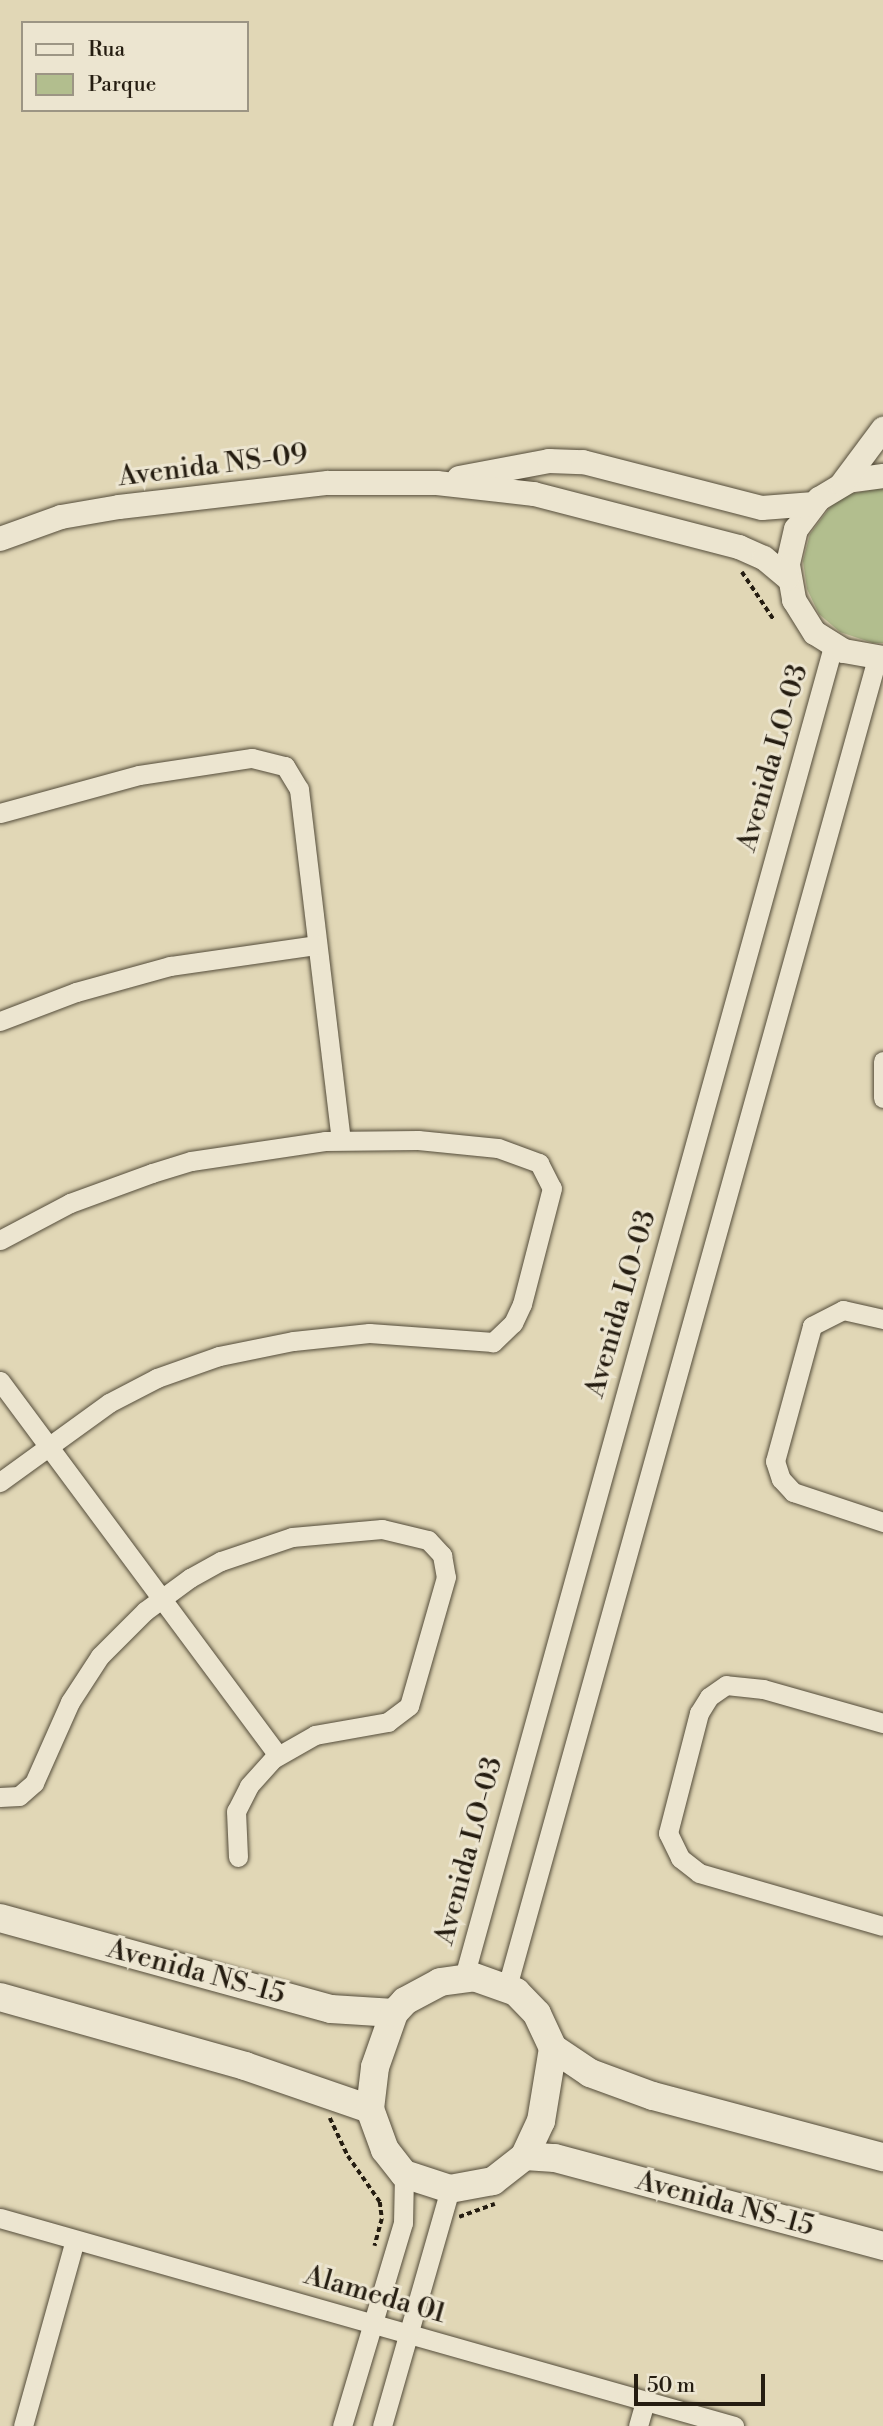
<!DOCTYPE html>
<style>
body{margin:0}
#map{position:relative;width:883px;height:2426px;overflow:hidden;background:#e1d7b6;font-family:"Libre Bodoni",serif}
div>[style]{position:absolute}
.green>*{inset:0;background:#b2be8e}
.path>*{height:3.5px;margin-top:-1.75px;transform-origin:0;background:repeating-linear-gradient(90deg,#251d11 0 5px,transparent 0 8.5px)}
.roads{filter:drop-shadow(0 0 2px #544c3a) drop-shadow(0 0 2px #544c3a)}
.minor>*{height:19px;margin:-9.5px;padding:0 9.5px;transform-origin:9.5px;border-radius:9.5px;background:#ece5d0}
.tertiary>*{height:24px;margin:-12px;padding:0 12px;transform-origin:12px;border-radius:12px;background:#ece5d0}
.secondary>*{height:28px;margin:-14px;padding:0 14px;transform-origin:14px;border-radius:14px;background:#ece5d0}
span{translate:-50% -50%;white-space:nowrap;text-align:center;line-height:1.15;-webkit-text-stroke:6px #ece5d0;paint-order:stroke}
.street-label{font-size:28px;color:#251d11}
.legend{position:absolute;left:21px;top:21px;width:228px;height:91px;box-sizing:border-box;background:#ece5d0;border:2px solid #9c9584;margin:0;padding:9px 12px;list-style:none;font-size:21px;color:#251d11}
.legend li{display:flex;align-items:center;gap:14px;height:35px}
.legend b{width:35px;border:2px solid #9c9584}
.scale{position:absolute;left:634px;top:2374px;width:131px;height:32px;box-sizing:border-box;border:4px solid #251d11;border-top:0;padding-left:9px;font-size:21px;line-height:24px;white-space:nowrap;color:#251d11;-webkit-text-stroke:5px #ece5d0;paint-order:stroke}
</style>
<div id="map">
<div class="green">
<i style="clip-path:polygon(883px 488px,883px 643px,873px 643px,840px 632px,819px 614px,807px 589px,803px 561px,810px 534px,831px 506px,849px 494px)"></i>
</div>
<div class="path">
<i style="left:742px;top:572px;width:58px;rotate:56.3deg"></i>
<i style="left:330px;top:2118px;width:42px;rotate:64.7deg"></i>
<i style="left:348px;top:2156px;width:56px;rotate:55.2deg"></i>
<i style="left:380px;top:2202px;width:17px;rotate:83deg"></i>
<i style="left:382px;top:2219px;width:28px;rotate:105deg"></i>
<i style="left:459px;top:2217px;width:38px;rotate:-20deg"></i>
</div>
<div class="roads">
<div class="minor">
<i style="left:0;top:813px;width:144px;rotate:-15.3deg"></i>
<i style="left:139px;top:775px;width:114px;rotate:-8.6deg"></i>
<i style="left:252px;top:758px;width:34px;rotate:14deg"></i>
<i style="left:285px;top:766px;width:27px;rotate:59deg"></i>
<i style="left:299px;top:789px;width:353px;rotate:83.2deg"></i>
<i style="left:0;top:1021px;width:81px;rotate:-20.9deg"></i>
<i style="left:76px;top:992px;width:98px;rotate:-15.5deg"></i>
<i style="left:170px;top:966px;width:148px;rotate:-8.2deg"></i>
<i style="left:883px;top:1061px;width:37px;rotate:90deg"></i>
<i style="left:0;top:1240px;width:79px;rotate:-27.9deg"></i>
<i style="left:70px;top:1203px;width:87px;rotate:-20.1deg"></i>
<i style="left:152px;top:1173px;width:41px;rotate:-17.1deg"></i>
<i style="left:191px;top:1161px;width:135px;rotate:-8.5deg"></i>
<i style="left:325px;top:1141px;width:93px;rotate:-0.6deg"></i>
<i style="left:418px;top:1140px;width:80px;rotate:5.7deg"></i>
<i style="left:498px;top:1148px;width:44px;rotate:20.1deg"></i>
<i style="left:539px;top:1163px;width:28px;rotate:63deg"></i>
<i style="left:552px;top:1188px;width:120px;rotate:104.5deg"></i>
<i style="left:522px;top:1304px;width:21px;rotate:115deg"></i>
<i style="left:513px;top:1323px;width:28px;rotate:136deg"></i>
<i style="left:493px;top:1342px;width:124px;rotate:-175.8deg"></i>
<i style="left:369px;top:1333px;width:76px;rotate:174deg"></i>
<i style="left:293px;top:1341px;width:76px;rotate:168.5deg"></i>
<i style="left:219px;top:1356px;width:66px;rotate:160.5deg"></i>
<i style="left:157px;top:1378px;width:54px;rotate:152.5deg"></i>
<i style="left:109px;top:1403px;width:135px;rotate:144.1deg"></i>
<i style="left:883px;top:1319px;width:41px;rotate:-167.3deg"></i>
<i style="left:843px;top:1310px;width:35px;rotate:153deg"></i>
<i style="left:812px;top:1326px;width:140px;rotate:105.3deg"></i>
<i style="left:775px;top:1461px;width:19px;rotate:72deg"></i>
<i style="left:781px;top:1479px;width:18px;rotate:47deg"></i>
<i style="left:793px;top:1492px;width:95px;rotate:18.4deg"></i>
<i style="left:0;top:1381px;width:466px;rotate:53.4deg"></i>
<i style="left:883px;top:1723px;width:125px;rotate:-164.2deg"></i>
<i style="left:763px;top:1689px;width:37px;rotate:-174deg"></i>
<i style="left:726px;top:1685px;width:21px;rotate:145deg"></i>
<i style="left:709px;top:1697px;width:19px;rotate:122deg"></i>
<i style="left:699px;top:1713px;width:124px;rotate:104.5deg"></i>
<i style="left:668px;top:1833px;width:28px;rotate:64deg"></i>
<i style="left:680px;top:1858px;width:24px;rotate:38deg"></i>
<i style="left:699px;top:1873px;width:191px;rotate:16.1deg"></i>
<i style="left:0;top:1797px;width:19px;rotate:-3deg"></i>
<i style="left:19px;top:1796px;width:20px;rotate:-41deg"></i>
<i style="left:34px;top:1783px;width:89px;rotate:-66deg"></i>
<i style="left:70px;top:1702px;width:55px;rotate:-56.9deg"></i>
<i style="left:100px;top:1656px;width:64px;rotate:-45deg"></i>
<i style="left:145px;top:1611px;width:56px;rotate:-36.3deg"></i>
<i style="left:190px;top:1578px;width:35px;rotate:-29deg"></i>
<i style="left:221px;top:1561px;width:75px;rotate:-18.7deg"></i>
<i style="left:292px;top:1537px;width:90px;rotate:-5.1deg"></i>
<i style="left:382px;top:1529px;width:47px;rotate:13.4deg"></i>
<i style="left:428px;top:1540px;width:21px;rotate:47deg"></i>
<i style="left:442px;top:1555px;width:22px;rotate:80deg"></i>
<i style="left:446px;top:1577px;width:134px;rotate:106deg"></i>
<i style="left:409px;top:1706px;width:26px;rotate:143deg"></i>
<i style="left:388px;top:1722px;width:74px;rotate:169.9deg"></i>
<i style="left:315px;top:1735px;width:48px;rotate:150.3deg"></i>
<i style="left:273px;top:1759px;width:36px;rotate:132deg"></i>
<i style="left:249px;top:1786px;width:28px;rotate:117deg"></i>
<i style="left:236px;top:1811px;width:46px;rotate:87.5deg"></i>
<i style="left:464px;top:1977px;width:1381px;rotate:-74.5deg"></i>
<i style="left:507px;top:1987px;width:1380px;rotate:-74.44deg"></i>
<i style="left:0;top:2218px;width:763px;rotate:15.82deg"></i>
<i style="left:23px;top:2426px;width:193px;rotate:-74.4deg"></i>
<i style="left:342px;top:2426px;width:212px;rotate:-73.3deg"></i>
<i style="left:403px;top:2223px;width:49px;rotate:-88.8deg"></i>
<i style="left:382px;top:2426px;width:247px;rotate:-74deg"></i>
<i style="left:638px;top:2426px;width:26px;rotate:-74deg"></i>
</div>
<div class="tertiary">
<i style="left:883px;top:476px;width:34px;rotate:172deg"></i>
<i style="left:849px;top:481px;width:35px;rotate:149deg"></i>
<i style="left:819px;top:499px;width:38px;rotate:127deg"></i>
<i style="left:796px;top:529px;width:37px;rotate:103deg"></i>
<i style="left:788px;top:565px;width:36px;rotate:80deg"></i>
<i style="left:794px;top:600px;width:39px;rotate:58deg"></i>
<i style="left:815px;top:633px;width:34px;rotate:32deg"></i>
<i style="left:844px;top:651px;width:40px;rotate:10deg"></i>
<i style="left:459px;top:478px;width:92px;rotate:-10.7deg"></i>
<i style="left:549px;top:461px;width:34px;rotate:2deg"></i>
<i style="left:583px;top:462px;width:185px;rotate:14.4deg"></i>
<i style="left:762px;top:508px;width:52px;rotate:-4.4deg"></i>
<i style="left:842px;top:484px;width:69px;rotate:-53.3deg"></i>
<i style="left:0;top:539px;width:65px;rotate:-19.8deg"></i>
<i style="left:61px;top:517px;width:59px;rotate:-9.8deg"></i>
<i style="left:119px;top:507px;width:210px;rotate:-6.6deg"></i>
<i style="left:328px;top:483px;width:109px"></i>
<i style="left:437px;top:483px;width:98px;rotate:6.5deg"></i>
<i style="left:534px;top:494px;width:212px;rotate:14.5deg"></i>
<i style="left:739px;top:547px;width:27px;rotate:24deg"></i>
<i style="left:764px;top:558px;width:31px;rotate:40deg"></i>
</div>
<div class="secondary">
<i style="left:0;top:1918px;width:343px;rotate:15.4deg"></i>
<i style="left:331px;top:2009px;width:63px;rotate:3.6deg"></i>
<i style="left:0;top:1997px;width:255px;rotate:15.7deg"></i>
<i style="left:245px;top:2066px;width:132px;rotate:19deg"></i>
<i style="left:553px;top:2048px;width:74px;rotate:99.3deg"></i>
<i style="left:541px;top:2121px;width:38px;rotate:115deg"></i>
<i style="left:525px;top:2156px;width:41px;rotate:142deg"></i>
<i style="left:493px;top:2181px;width:44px;rotate:169.5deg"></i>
<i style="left:450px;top:2189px;width:48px;rotate:-161.9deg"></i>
<i style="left:404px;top:2174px;width:31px;rotate:-128deg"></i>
<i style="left:385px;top:2150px;width:44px;rotate:-110.1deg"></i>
<i style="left:370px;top:2109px;width:42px;rotate:-83.2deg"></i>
<i style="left:375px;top:2067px;width:57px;rotate:-70.6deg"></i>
<i style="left:394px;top:2013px;width:16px;rotate:-47deg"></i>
<i style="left:405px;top:2001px;width:40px;rotate:-28deg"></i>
<i style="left:440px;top:1982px;width:34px;rotate:-8deg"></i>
<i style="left:474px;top:1977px;width:45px;rotate:19.7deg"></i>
<i style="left:516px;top:1992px;width:30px;rotate:46deg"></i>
<i style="left:537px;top:2014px;width:38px;rotate:65deg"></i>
<i style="left:553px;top:2048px;width:45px;rotate:34deg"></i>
<i style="left:590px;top:2073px;width:67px;rotate:20.1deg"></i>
<i style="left:653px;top:2096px;width:238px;rotate:14.9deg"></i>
<i style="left:525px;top:2156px;width:30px;rotate:4deg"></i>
<i style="left:555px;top:2158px;width:340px;rotate:15deg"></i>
</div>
</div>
<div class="street-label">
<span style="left:213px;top:466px;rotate:-7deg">Avenida NS-09</span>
<span style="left:773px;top:758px;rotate:-74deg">Avenida LO-03</span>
<span style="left:621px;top:1304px;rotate:-74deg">Avenida LO-03</span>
<span style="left:469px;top:1851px;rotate:-75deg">Avenida LO-03</span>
<span style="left:196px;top:1972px;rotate:15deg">Avenida NS-15</span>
<span style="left:725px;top:2204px;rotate:15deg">Avenida NS-15</span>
<span style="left:375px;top:2295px;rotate:16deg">Alameda 01</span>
</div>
<ul class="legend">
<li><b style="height:9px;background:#ece5d0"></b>Rua</li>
<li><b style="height:19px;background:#b2be8e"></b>Parque</li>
</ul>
<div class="scale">50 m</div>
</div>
